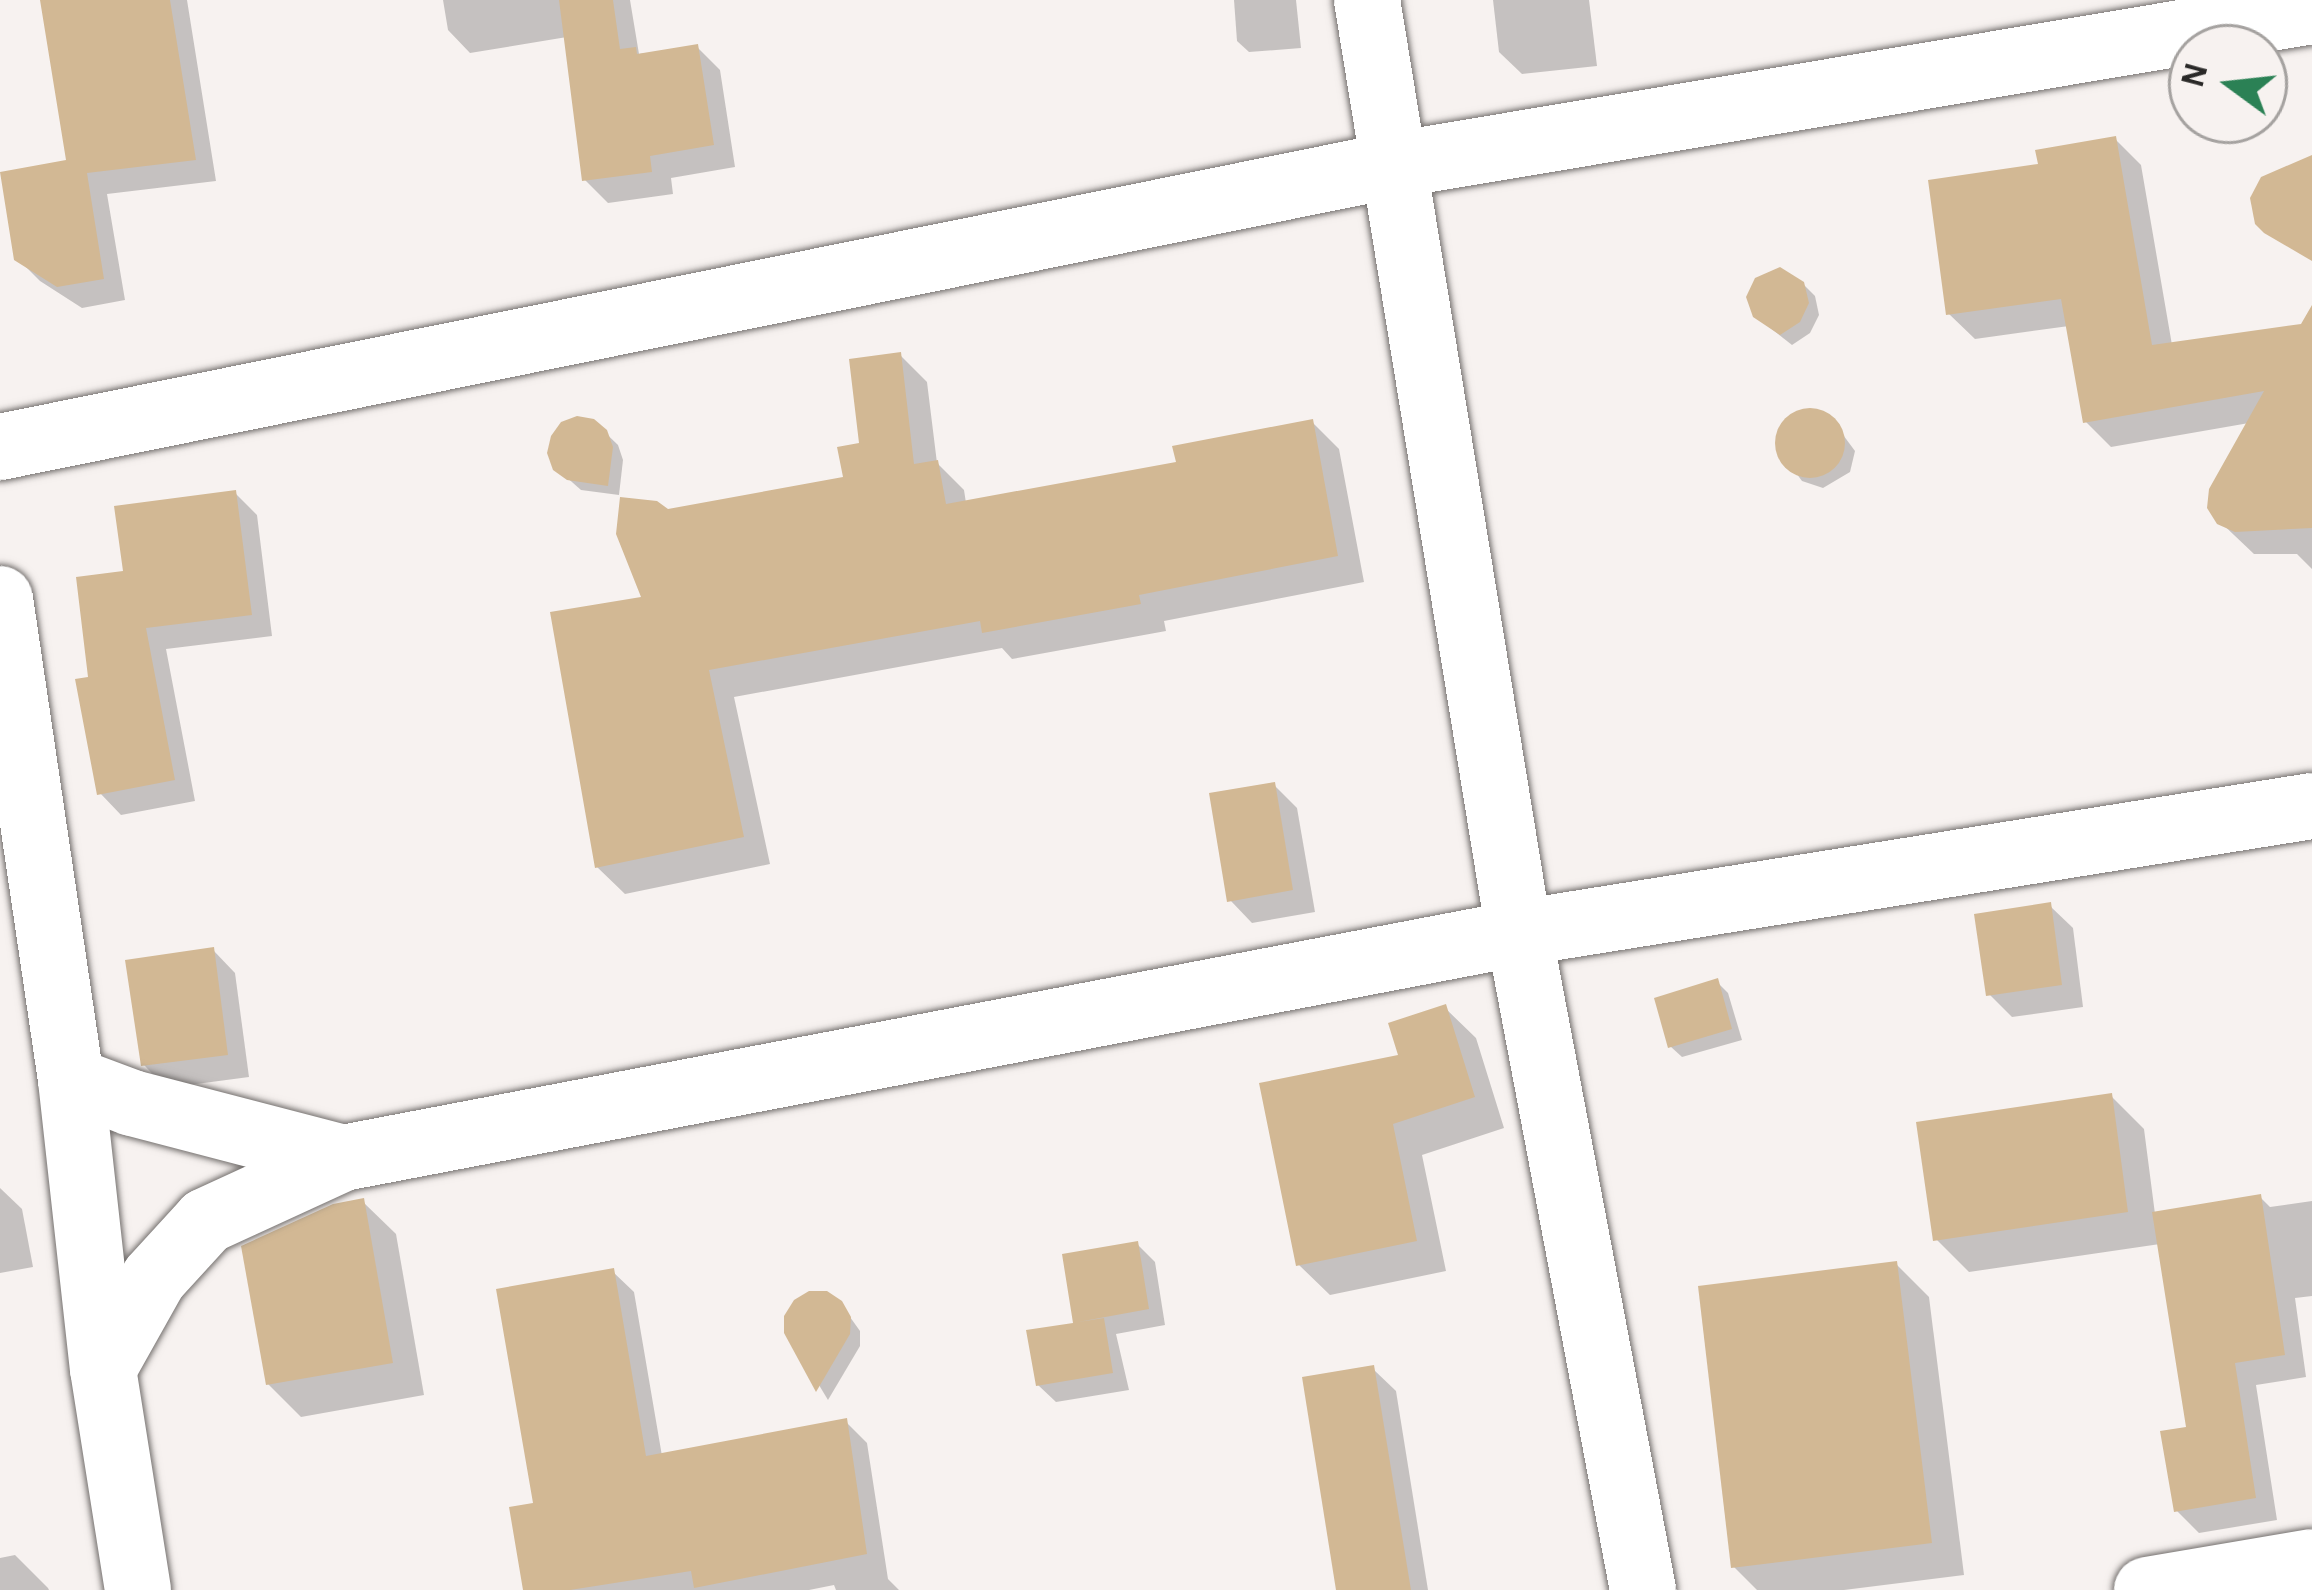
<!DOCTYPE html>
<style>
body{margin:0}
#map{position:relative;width:2312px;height:1590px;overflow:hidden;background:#f7f2f0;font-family:"Alegreya Sans",sans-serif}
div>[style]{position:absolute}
.shadow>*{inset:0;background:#0003}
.building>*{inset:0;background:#d2b894}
.round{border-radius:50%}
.roads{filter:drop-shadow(0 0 3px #74706e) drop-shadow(0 0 3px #74706e)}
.minor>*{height:66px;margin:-33px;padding:0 33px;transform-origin:33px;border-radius:33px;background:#fff}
span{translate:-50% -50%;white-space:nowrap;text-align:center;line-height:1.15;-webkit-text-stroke:10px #f7f2f0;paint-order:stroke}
.north{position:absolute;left:2168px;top:24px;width:120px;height:120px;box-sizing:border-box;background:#f7f2f0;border:3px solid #a5a2a0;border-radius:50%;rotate:285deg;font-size:33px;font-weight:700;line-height:48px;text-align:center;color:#2a2928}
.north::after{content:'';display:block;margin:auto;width:42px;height:54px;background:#2b8155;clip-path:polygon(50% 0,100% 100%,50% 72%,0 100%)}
</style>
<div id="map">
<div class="shadow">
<i style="clip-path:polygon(43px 0,187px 0,216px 181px,107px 194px,125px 300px,82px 308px,40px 281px,17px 258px,70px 163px)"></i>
<i style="clip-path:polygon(443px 0,630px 0,639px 54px,697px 47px,720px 70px,735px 167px,671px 178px,673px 194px,608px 203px,585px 180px,567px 37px,470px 53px,448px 30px)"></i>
<i style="clip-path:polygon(1234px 0,1296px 0,1301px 48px,1249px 52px,1237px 41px)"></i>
<i style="clip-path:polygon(1493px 0,1589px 0,1597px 66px,1522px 74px,1499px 52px)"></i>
<i style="clip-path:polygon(2115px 139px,2141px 165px,2172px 345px,2303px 327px,2312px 317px,2312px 569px,2297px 554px,2254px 554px,2214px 516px,2249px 423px,2111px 447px,2086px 422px,2069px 326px,1975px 339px,1949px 314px,2041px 167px)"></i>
<i style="clip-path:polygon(1803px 284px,1815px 296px,1819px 315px,1810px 333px,1792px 345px,1755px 316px)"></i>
<i style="clip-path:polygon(900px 355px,927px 382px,937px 463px,964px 490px,966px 503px,1179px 464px,1312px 422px,1339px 449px,1364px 582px,1164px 621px,1166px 631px,1012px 659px,1002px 648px,734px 697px,770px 864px,625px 894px,597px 867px,645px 600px,667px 512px,846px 480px)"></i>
<i style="clip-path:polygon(1804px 410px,1832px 420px,1855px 451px,1850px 472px,1823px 488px,1802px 481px,1779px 450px,1781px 429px)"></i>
<i style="clip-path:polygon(593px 421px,618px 445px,623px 460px,619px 495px,581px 490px,556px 468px)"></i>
<i style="clip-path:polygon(235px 493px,257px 515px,272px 636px,166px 649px,195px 801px,121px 815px,100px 793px,91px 679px,126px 574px)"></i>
<i style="clip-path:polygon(1274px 785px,1297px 808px,1315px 912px,1252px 923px,1230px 900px)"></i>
<i style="clip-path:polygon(2050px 906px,2073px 928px,2083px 1007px,2012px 1017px,1989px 994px)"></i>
<i style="clip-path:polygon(213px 950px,235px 973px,249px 1077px,166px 1088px,144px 1065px)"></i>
<i style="clip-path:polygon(1717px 982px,1728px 993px,1742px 1040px,1682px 1057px,1670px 1046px)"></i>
<i style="clip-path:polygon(1445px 1008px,1476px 1038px,1504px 1128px,1422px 1155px,1446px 1271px,1330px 1295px,1299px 1265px)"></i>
<i style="clip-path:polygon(2111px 1096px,2144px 1129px,2155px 1214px,2260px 1197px,2270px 1207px,2312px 1201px,2312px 1296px,2295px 1298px,2306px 1377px,2256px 1385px,2277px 1520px,2199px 1533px,2176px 1510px,2189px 1429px,2160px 1244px,1969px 1272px,1936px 1239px)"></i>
<i style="clip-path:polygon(0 1188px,22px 1209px,33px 1267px,0 1273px)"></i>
<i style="clip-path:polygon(363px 1202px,396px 1234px,424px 1395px,301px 1417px,268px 1384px)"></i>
<i style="clip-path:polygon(1137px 1244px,1155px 1262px,1165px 1325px,1116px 1334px,1129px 1390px,1056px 1402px,1038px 1385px,1076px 1325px,1065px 1256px)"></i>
<i style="clip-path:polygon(1896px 1264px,1929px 1297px,1964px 1575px,1844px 1590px,1757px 1590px,1734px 1567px)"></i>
<i style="clip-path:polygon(612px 1271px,634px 1292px,662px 1456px,846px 1422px,867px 1443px,888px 1579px,899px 1590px,836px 1590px,834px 1585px,809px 1590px,526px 1590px,537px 1506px)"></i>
<i style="clip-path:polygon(840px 1303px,860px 1331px,860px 1346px,828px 1400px,787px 1332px)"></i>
<i style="clip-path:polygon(1373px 1369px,1396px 1391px,1428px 1590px,1339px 1590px)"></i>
<i style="clip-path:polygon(15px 1555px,48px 1588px,49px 1590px,0 1590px,0 1558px)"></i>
</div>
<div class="building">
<i style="clip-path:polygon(40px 0,170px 0,196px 160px,87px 173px,104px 279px,57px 287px,14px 260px,0 172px,66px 160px)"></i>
<i style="clip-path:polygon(559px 0,613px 0,620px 49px,636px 47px,637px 54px,698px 44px,714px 145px,650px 156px,652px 172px,582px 181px)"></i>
<i style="clip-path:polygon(2116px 136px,2152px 345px,2301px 324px,2312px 305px,2312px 528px,2235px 532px,2217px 524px,2207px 508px,2209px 489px,2264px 391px,2083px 423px,2061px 299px,1946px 315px,1928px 180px,2038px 164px,2035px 150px)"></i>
<i style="clip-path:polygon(2312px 155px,2312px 261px,2264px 233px,2255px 224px,2250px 198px,2261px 177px)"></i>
<i style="clip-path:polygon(1780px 267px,1804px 282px,1809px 303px,1800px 322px,1780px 335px,1753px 317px,1746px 297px,1755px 278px)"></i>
<i style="clip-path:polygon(901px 352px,914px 464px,938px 460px,946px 504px,1176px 462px,1172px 446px,1313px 419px,1338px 556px,1139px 595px,1141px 604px,982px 633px,980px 621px,709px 670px,744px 837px,595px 868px,550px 612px,641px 597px,616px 534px,620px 497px,657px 501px,668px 509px,843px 477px,837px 447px,859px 443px,849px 359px)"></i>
<i class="round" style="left:1775px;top:408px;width:70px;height:70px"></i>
<i style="clip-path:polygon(577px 416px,594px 419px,607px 430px,613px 447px,608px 486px,567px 480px,553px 470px,547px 453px,551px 436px,561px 422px)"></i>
<i style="clip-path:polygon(236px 490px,252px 615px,146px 628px,175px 780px,97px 795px,75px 679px,88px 677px,76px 577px,123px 571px,114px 506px)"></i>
<i style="clip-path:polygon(1275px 782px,1293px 890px,1227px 902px,1209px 793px)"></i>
<i style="clip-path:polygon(2051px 902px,2062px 985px,1986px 996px,1974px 914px)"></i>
<i style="clip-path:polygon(214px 947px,228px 1055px,141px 1066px,125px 960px)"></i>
<i style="clip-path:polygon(1718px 978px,1732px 1029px,1668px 1048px,1654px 998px)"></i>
<i style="clip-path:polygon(1446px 1004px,1475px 1097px,1393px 1124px,1417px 1241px,1296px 1266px,1259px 1083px,1398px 1055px,1388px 1023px)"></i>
<i style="clip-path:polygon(2112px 1093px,2128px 1212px,1933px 1241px,1916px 1122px)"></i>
<i style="clip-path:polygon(2261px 1194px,2285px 1355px,2235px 1363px,2256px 1498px,2174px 1512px,2160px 1431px,2186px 1427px,2152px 1212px)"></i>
<i style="clip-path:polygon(364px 1198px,393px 1363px,266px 1385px,241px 1246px,333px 1204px)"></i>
<i style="clip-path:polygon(1138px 1241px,1149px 1309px,1078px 1322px,1104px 1318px,1113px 1373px,1036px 1386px,1026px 1330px,1073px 1323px,1062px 1254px)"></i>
<i style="clip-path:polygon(1897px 1261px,1932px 1543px,1731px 1568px,1698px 1286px)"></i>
<i style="clip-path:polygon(614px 1268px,646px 1456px,847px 1418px,867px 1554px,694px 1588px,691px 1571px,570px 1590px,523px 1590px,509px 1507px,533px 1503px,496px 1289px)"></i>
<i style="clip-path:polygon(809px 1291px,827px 1291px,842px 1301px,851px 1317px,850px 1334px,816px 1392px,784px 1333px,784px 1316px,794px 1300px)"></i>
<i style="clip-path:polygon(1374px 1365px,1411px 1590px,1336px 1590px,1302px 1377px)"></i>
</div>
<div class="roads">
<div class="minor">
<i style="left:1367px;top:0;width:945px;rotate:80.75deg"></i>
<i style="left:1519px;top:933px;width:669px;rotate:79.31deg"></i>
<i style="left:0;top:447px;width:1422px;rotate:-11.44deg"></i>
<i style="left:1394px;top:165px;width:931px;rotate:-9.52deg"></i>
<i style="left:0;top:599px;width:486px;rotate:81.6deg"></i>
<i style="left:71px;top:1080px;width:291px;rotate:83.7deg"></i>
<i style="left:103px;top:1369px;width:224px;rotate:81deg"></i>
<i style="left:71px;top:1080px;width:65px;rotate:20.7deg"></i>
<i style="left:132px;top:1103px;width:218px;rotate:14.6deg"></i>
<i style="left:103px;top:1369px;width:104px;rotate:-60.7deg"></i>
<i style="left:154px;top:1278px;width:77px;rotate:-47.6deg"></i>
<i style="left:206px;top:1221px;width:151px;rotate:-24.7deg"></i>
<i style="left:343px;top:1158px;width:1197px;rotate:-10.83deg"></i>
<i style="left:1519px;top:933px;width:803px;rotate:-9.1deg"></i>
<i style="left:2147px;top:1590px;width:167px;rotate:-9.6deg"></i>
</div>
</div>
<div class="north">N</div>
</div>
